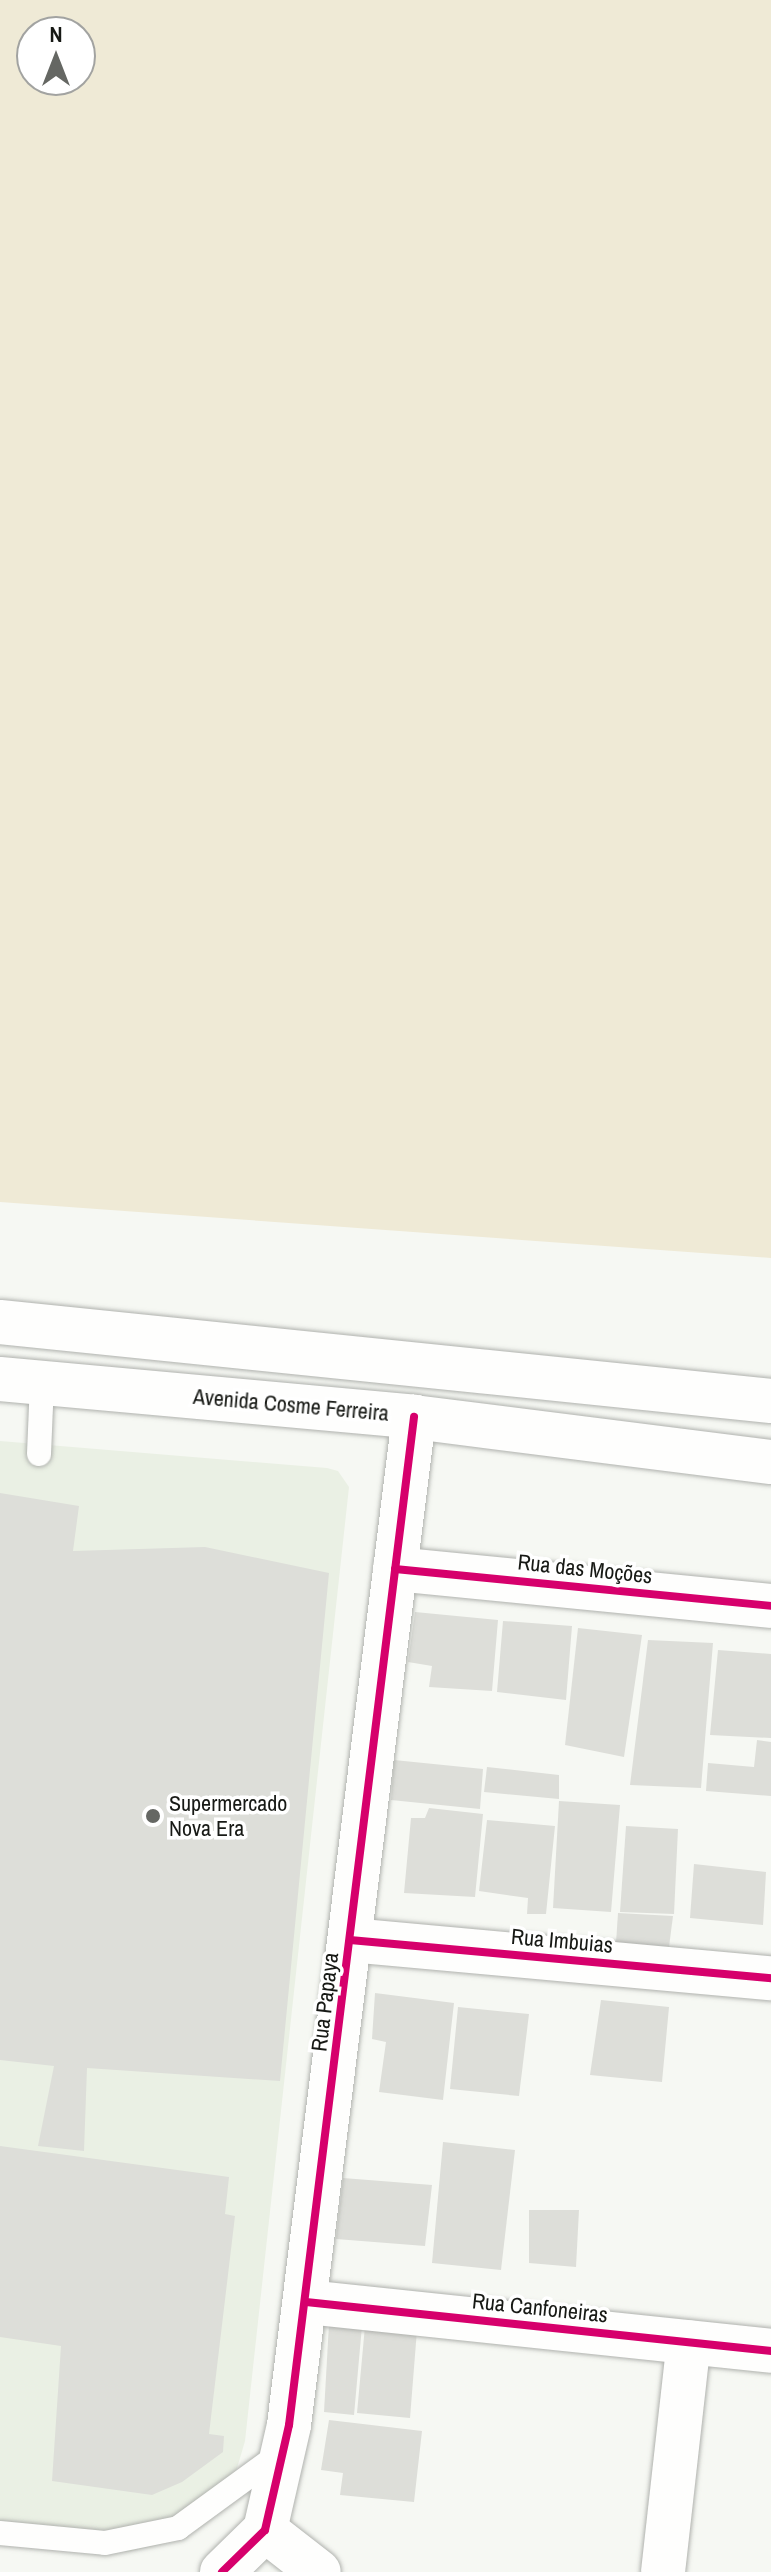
<!DOCTYPE html>
<meta charset="utf-8">
<style>
body{margin:0}
#map{position:relative;width:771px;height:2572px;overflow:hidden;background:#f6f8f3;font-family:"Archivo Narrow",sans-serif}
div>[style]{position:absolute}
.built>*{inset:0;background:#eaf0e4}
.green>*{inset:0;background:#efead6}
.building>*{inset:0;background:#ddded9}
.roads{filter:drop-shadow(0 0 2px #b0b2ae) drop-shadow(0 0 2px #b0b2ae)}
.service>*{height:24px;margin:-12px;padding:0 12px;transform-origin:12px;border-radius:12px;background:#fefefd}
.minor>*{height:44px;margin:-22px;padding:0 22px;transform-origin:22px;border-radius:22px;background:#fefefd}
.primary>*{height:44px;margin:-22px;padding:0 22px;transform-origin:22px;border-radius:22px;background:#fefefd}
.cycleway>*{height:8px;margin:-4px;padding:0 4px;transform-origin:4px;border-radius:4px;background:#d6006c}
.dots>*{width:22px;height:22px;translate:-50% -50%;box-sizing:border-box;border:4px solid #fff;border-radius:50%}
span{translate:-50% -50%;white-space:nowrap;text-align:center;line-height:1.15;-webkit-text-stroke:7px #fff;paint-order:stroke}
.street-label{font-size:22px;color:#171915}
.poi-label{font-size:22px;color:#171915}
.left{translate:0 -50%;text-align:left}
.north{position:absolute;left:16px;top:16px;width:80px;height:80px;box-sizing:border-box;background:#fff;border:2px solid #a2a3a1;border-radius:50%;rotate:0deg;font-size:22px;font-weight:700;line-height:32px;text-align:center;color:#171915}
.north::after{content:'';display:block;margin:auto;width:28px;height:36px;background:#656763;clip-path:polygon(50% 0,100% 100%,50% 72%,0 100%)}
</style>
<div id="map">
<div class="built">
<i style="clip-path:polygon(0 1441px,327px 1468px,338px 1471px,349px 1487px,245px 2441px,235px 2475px,187px 2538px,128px 2552px,0 2541px)"></i>
</div>
<div class="green">
<i style="clip-path:polygon(evenodd,0 0,771px 0,771px 1258px,0 1202px,0 0,32px 32px,80px 32px,80px 80px,32px 80px,32px 32px)"></i>
</div>
<div class="building">
<i style="clip-path:polygon(0 1493px,79px 1506px,73px 1551px,205px 1547px,329px 1573px,280px 2081px,87px 2068px,84px 2151px,38px 2146px,54px 2066px,0 2060px)"></i>
<i style="clip-path:polygon(415px 1612px,498px 1620px,492px 1691px,429px 1687px,432px 1666px,408px 1662px)"></i>
<i style="clip-path:polygon(503px 1621px,572px 1626px,566px 1700px,497px 1692px)"></i>
<i style="clip-path:polygon(578px 1628px,642px 1635px,624px 1757px,565px 1745px)"></i>
<i style="clip-path:polygon(648px 1640px,713px 1643px,701px 1788px,630px 1785px)"></i>
<i style="clip-path:polygon(718px 1650px,771px 1654px,771px 1738px,710px 1735px)"></i>
<i style="clip-path:polygon(757px 1740px,771px 1742px,771px 1796px,706px 1791px,708px 1763px,754px 1767px)"></i>
<i style="clip-path:polygon(394px 1760px,483px 1769px,480px 1809px,391px 1800px)"></i>
<i style="clip-path:polygon(487px 1767px,559px 1775px,559px 1799px,484px 1792px)"></i>
<i style="clip-path:polygon(559px 1801px,620px 1805px,611px 1912px,553px 1908px)"></i>
<i style="clip-path:polygon(429px 1808px,483px 1814px,475px 1897px,404px 1893px,411px 1818px,425px 1818px)"></i>
<i style="clip-path:polygon(487px 1820px,555px 1826px,546px 1914px,527px 1914px,528px 1898px,479px 1891px)"></i>
<i style="clip-path:polygon(626px 1826px,678px 1829px,674px 1914px,620px 1912px)"></i>
<i style="clip-path:polygon(694px 1864px,766px 1872px,763px 1925px,690px 1918px)"></i>
<i style="clip-path:polygon(618px 1913px,673px 1916px,669px 1947px,616px 1943px)"></i>
<i style="clip-path:polygon(375px 1993px,454px 2003px,443px 2100px,379px 2092px,386px 2042px,372px 2039px)"></i>
<i style="clip-path:polygon(601px 2000px,669px 2007px,662px 2082px,590px 2075px)"></i>
<i style="clip-path:polygon(458px 2007px,529px 2014px,519px 2096px,450px 2089px)"></i>
<i style="clip-path:polygon(443px 2142px,515px 2150px,501px 2270px,432px 2263px)"></i>
<i style="clip-path:polygon(0 2146px,229px 2177px,225px 2214px,235px 2216px,209px 2434px,224px 2436px,223px 2452px,182px 2482px,152px 2495px,52px 2481px,61px 2346px,0 2337px)"></i>
<i style="clip-path:polygon(343px 2178px,432px 2185px,425px 2246px,336px 2239px)"></i>
<i style="clip-path:polygon(529px 2210px,579px 2210px,576px 2267px,529px 2263px)"></i>
<i style="clip-path:polygon(329px 2324px,362px 2326px,354px 2415px,324px 2412px)"></i>
<i style="clip-path:polygon(365px 2326px,417px 2330px,410px 2418px,357px 2413px)"></i>
<i style="clip-path:polygon(329px 2420px,422px 2431px,414px 2502px,340px 2495px,343px 2473px,321px 2470px)"></i>
</div>
<div class="roads">
<div class="service">
<i style="left:39px;top:1454px;width:72px;rotate:-87.6deg"></i>
<i style="left:0;top:2533px;width:105px;rotate:5.4deg"></i>
<i style="left:105px;top:2543px;width:75px;rotate:-11.6deg"></i>
<i style="left:178px;top:2528px;width:127px;rotate:-36.1deg"></i>
</div>
<div class="minor">
<i style="left:395px;top:1569px;width:378px;rotate:5.6deg"></i>
<i style="left:350px;top:1940px;width:423px;rotate:5.2deg"></i>
<i style="left:306px;top:2302px;width:468px;rotate:6deg"></i>
<i style="left:265px;top:2530px;width:68px;rotate:37.9deg"></i>
<i style="left:222px;top:2572px;width:60px;rotate:-44.3deg"></i>
<i style="left:265px;top:2530px;width:108px;rotate:-77.1deg"></i>
<i style="left:289px;top:2425px;width:1016px;rotate:-82.93deg"></i>
<i style="left:663px;top:2572px;width:231px;rotate:-83.6deg"></i>
</div>
<div class="primary">
<i style="left:0;top:1322px;width:775px;rotate:5.85deg"></i>
<i style="left:0;top:1379px;width:416px;rotate:5.2deg"></i>
<i style="left:414px;top:1417px;width:360px;rotate:7.2deg"></i>
</div>
</div>
<div class="cycleway">
<i style="left:395px;top:1569px;width:378px;rotate:5.6deg"></i>
<i style="left:350px;top:1940px;width:423px;rotate:5.2deg"></i>
<i style="left:306px;top:2302px;width:468px;rotate:6deg"></i>
<i style="left:222px;top:2572px;width:60px;rotate:-44.3deg"></i>
<i style="left:265px;top:2530px;width:108px;rotate:-77.1deg"></i>
<i style="left:289px;top:2425px;width:1016px;rotate:-82.93deg"></i>
</div>
<div class="dots">
<i style="left:153px;top:1816px;background:#656763"></i>
</div>
<div class="street-label">
<span style="left:291px;top:1405px;rotate:5deg">Avenida Cosme Ferreira</span>
<span style="left:585px;top:1569px;rotate:6deg">Rua das Moções</span>
<span style="left:562px;top:1941px;rotate:5deg">Rua Imbuias</span>
<span style="left:325px;top:2002px;rotate:-83deg">Rua Papaya</span>
<span style="left:540px;top:2308px;rotate:6deg">Rua Canfoneiras</span>
</div>
<div class="poi-label">
<span class="left" style="left:169px;top:1816px">Supermercado<br>Nova Era</span>
</div>
<div class="north">N</div>
</div>
